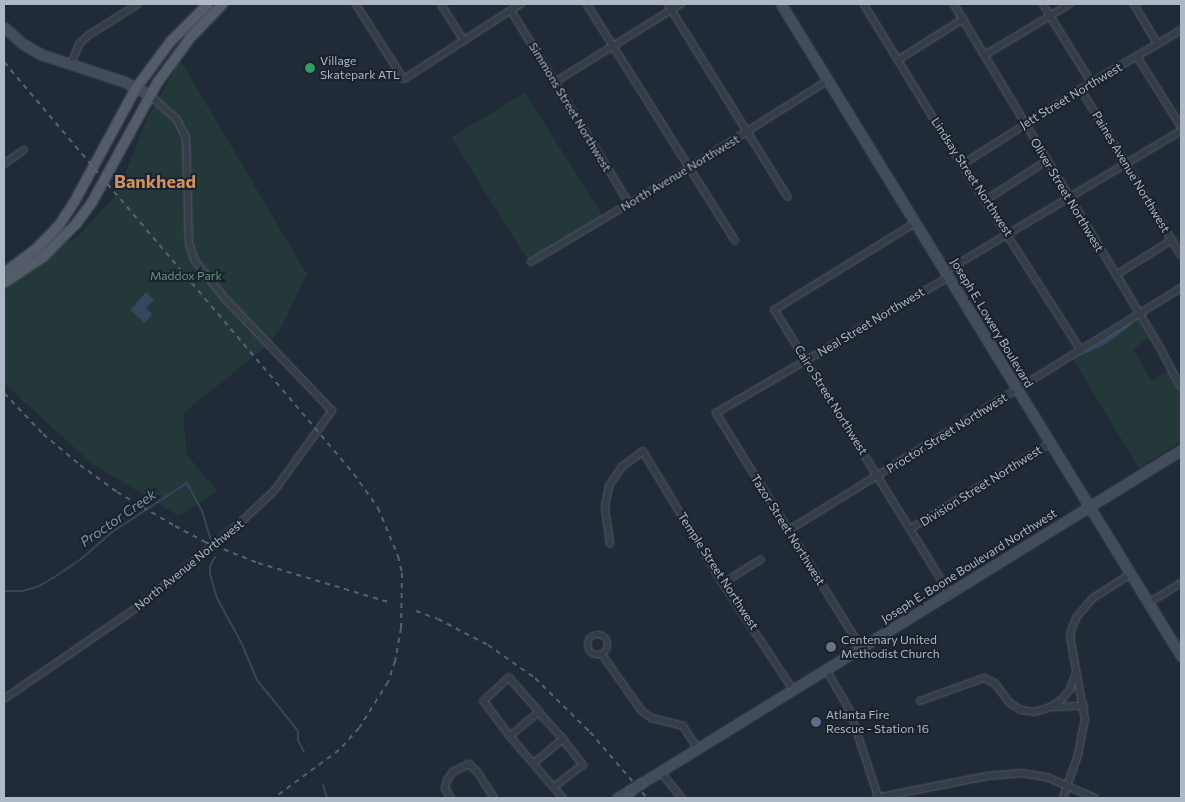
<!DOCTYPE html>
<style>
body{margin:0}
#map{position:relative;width:1185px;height:802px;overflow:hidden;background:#212b38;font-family:Commissioner,sans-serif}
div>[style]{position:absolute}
.green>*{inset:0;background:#24383a}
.water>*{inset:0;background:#35465f}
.stream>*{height:2px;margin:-1px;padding:0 1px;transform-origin:1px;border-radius:1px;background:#35465f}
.roads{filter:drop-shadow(0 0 1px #525b66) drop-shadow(0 0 1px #525b66)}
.street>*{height:5.5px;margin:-2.75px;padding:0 2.75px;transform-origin:2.75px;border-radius:2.75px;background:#353d48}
.street>.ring{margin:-2.75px;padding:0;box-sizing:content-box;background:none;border:5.5px solid #353d48;border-radius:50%}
.secondary>*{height:9px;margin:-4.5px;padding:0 4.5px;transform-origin:4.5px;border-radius:4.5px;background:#434c5b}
.primary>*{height:9px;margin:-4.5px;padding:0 4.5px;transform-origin:4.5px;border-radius:4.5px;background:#535c68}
.rail>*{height:2px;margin-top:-1px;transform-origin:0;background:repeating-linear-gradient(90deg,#57616f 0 5px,transparent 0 10px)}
.bridges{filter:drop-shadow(0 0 1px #525b66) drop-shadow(0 0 1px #525b66)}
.secondary-bridge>*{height:9px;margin:-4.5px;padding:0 4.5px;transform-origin:4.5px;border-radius:4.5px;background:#434c5b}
.dots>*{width:14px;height:14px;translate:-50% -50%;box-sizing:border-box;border:2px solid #1a222d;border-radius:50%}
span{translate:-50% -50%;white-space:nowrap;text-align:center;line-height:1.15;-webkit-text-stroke:4px #1a222d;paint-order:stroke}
.poi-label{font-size:12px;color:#afb8c5}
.left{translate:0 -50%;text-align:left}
.street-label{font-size:12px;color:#afb8c5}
.park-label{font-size:12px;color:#689472}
.water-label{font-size:14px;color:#788eac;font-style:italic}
.district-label{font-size:18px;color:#d0905f;font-weight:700}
.frame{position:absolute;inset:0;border:5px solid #afb8c5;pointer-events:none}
</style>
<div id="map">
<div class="green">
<i style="clip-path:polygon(180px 60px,307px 274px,282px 326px,269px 344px,183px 413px,187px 455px,217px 491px,179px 516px,91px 463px,4px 383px,4px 279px,78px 236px,117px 194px,147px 119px)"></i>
<i style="clip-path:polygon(525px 93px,605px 219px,531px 265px,451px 137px)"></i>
<i style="clip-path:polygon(1137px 319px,1149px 338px,1133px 349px,1152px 381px,1168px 371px,1181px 394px,1181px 441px,1139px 468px,1073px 359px)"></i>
</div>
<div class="water">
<i style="clip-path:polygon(146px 292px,154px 300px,146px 308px,152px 314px,145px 323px,130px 310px)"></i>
<i style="clip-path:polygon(1132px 322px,1130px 326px,1106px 344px,1087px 353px,1083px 352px)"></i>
</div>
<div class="stream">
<i style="left:215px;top:557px;width:10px;rotate:119deg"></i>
<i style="left:210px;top:566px;width:8px;rotate:90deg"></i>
<i style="left:210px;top:574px;width:25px;rotate:74deg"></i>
<i style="left:217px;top:598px;width:50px;rotate:61.4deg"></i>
<i style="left:241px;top:642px;width:41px;rotate:67.2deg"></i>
<i style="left:257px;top:680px;width:65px;rotate:51.2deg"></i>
<i style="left:298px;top:731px;width:9px;rotate:90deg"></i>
<i style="left:298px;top:740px;width:13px;rotate:63deg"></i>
<i style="left:4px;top:591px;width:19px"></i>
<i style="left:23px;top:591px;width:17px;rotate:-17deg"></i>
<i style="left:39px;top:586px;width:16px;rotate:-30deg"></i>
<i style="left:53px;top:578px;width:34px;rotate:-34deg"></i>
<i style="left:81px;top:559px;width:41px;rotate:-41.1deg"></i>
<i style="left:112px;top:532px;width:90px;rotate:-33.2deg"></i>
<i style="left:187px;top:483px;width:32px;rotate:62deg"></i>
<i style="left:202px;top:511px;width:31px;rotate:73deg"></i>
<i style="left:323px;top:785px;width:14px;rotate:73deg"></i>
</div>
<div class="roads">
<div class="street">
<i style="left:356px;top:4px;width:89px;rotate:57.4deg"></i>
<i style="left:404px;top:79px;width:139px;rotate:-32.7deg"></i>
<i style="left:441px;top:4px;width:43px;rotate:57.4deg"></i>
<i style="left:587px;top:4px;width:279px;rotate:57.9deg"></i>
<i style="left:668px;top:4px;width:227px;rotate:58.1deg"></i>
<i style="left:864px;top:4px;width:175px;rotate:58.6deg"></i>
<i style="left:955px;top:153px;width:234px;rotate:57.4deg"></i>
<i style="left:954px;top:4px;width:400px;rotate:59deg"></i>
<i style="left:1160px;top:347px;width:45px;rotate:62.3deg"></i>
<i style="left:1043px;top:4px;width:93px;rotate:58.2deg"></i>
<i style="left:1134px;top:4px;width:47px;rotate:59deg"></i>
<i style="left:511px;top:10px;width:228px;rotate:58.5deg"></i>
<i style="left:985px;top:55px;width:99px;rotate:-31deg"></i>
<i style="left:1137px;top:56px;width:83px;rotate:57.8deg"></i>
<i style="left:898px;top:60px;width:77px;rotate:-32.2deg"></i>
<i style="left:70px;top:66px;width:25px;rotate:-67deg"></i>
<i style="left:80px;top:43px;width:12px;rotate:-42deg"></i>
<i style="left:89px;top:35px;width:58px;rotate:-32.3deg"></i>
<i style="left:555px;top:82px;width:148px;rotate:-31.8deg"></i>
<i style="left:1081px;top:89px;width:194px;rotate:58.9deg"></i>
<i style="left:4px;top:164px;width:24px;rotate:-35deg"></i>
<i style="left:963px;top:164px;width:140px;rotate:-32.4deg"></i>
<i style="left:1081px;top:89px;width:116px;rotate:-30.5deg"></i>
<i style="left:986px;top:200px;width:72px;rotate:-33deg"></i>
<i style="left:916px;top:223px;width:166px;rotate:148.3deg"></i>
<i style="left:775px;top:310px;width:333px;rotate:58.3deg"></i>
<i style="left:531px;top:262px;width:184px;rotate:-30.7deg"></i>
<i style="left:689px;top:168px;width:163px;rotate:-32.2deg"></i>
<i style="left:946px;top:271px;width:274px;rotate:-30.8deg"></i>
<i style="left:1116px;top:275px;width:66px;rotate:-32deg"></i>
<i style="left:910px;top:529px;width:165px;rotate:-31.4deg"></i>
<i style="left:789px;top:530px;width:461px;rotate:-31.7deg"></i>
<i style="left:610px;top:544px;width:37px;rotate:-98deg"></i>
<i style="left:605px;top:507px;width:21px;rotate:-79deg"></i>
<i style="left:609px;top:486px;width:23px;rotate:-56deg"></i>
<i style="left:622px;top:467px;width:26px;rotate:-37deg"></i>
<i style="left:643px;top:451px;width:151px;rotate:58.8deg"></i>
<i style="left:721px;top:580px;width:131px;rotate:56.6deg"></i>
<i style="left:723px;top:583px;width:44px;rotate:-31.9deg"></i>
<i style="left:1149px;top:603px;width:38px;rotate:-32deg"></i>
<i class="ring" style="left:588px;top:635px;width:14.5px;height:14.5px"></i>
<i style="left:861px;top:648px;width:276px;rotate:-121.7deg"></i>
<i style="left:716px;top:413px;width:270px;rotate:-30.3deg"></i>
<i style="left:602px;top:654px;width:70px;rotate:54.9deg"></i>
<i style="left:642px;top:711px;width:12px;rotate:35deg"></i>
<i style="left:652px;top:718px;width:32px;rotate:14deg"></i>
<i style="left:683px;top:726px;width:27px;rotate:56deg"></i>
<i style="left:826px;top:669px;width:48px;rotate:59.7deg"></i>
<i style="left:850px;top:710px;width:93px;rotate:71.8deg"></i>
<i style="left:4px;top:699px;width:168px;rotate:-34.5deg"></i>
<i style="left:142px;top:604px;width:123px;rotate:-39.4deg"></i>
<i style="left:237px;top:526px;width:51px;rotate:-43.4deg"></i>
<i style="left:274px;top:491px;width:99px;rotate:-54.1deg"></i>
<i style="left:332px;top:411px;width:155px;rotate:-133.7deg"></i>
<i style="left:225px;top:299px;width:48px;rotate:-128.3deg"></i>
<i style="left:195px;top:261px;width:18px;rotate:-109deg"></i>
<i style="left:189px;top:244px;width:106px;rotate:-91.6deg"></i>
<i style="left:186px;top:138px;width:20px;rotate:-117deg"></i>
<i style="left:177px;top:120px;width:38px;rotate:-138deg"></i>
<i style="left:920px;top:701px;width:68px;rotate:-19.8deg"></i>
<i style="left:984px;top:678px;width:12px;rotate:24deg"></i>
<i style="left:995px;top:683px;width:25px;rotate:53deg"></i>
<i style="left:1010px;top:703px;width:13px;rotate:32deg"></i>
<i style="left:1021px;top:710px;width:14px;rotate:8deg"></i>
<i style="left:1035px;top:712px;width:17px;rotate:-17deg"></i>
<i style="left:1051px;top:707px;width:11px;rotate:-34deg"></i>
<i style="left:1060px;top:701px;width:15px;rotate:-48deg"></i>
<i style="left:1070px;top:690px;width:18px;rotate:-71deg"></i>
<i style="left:1051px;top:707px;width:33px;rotate:-2deg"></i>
<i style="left:539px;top:712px;width:45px;rotate:-131.4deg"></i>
<i style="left:509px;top:678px;width:34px;rotate:137deg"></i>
<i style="left:484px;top:701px;width:44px;rotate:53.4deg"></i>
<i style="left:510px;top:736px;width:82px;rotate:49.5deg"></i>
<i style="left:510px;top:736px;width:38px;rotate:-40deg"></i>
<i style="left:539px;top:712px;width:36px;rotate:48deg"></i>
<i style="left:534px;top:763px;width:38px;rotate:-40deg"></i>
<i style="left:563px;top:739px;width:33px;rotate:52deg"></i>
<i style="left:583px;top:765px;width:36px;rotate:142deg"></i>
<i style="left:661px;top:772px;width:33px;rotate:51deg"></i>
<i style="left:451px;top:798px;width:11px;rotate:-124deg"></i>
<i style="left:445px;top:789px;width:9px;rotate:-77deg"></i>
<i style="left:447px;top:780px;width:10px;rotate:-53deg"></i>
<i style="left:453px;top:772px;width:18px;rotate:-27deg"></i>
<i style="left:469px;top:764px;width:12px;rotate:42deg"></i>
<i style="left:478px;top:772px;width:31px;rotate:58deg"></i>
<i style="left:876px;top:798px;width:113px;rotate:-11.2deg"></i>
<i style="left:987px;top:776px;width:35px;rotate:-5deg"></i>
<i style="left:1022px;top:773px;width:27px;rotate:10deg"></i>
<i style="left:1049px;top:778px;width:50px;rotate:23.5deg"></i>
<i style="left:1063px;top:798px;width:46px;rotate:-70.8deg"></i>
<i style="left:1078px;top:755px;width:36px;rotate:-79deg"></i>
<i style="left:1085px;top:720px;width:84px;rotate:-100.2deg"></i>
<i style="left:1070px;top:637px;width:9px;rotate:-77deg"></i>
<i style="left:1072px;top:628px;width:12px;rotate:-66deg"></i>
<i style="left:1077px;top:617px;width:25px;rotate:-50deg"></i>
<i style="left:1093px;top:598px;width:45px;rotate:-32.3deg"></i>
</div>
<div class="secondary">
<i style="left:781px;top:4px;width:765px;rotate:58.47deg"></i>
<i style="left:4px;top:27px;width:25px;rotate:42deg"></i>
<i style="left:23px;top:44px;width:20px;rotate:30deg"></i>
<i style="left:40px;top:54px;width:89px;rotate:18.2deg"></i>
<i style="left:125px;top:82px;width:27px;rotate:28deg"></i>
<i style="left:640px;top:784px;width:636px;rotate:-31.69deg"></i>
<i style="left:617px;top:798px;width:16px;rotate:-30deg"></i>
</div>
<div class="primary">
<i style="left:4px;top:272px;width:39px;rotate:-37deg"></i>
<i style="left:35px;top:249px;width:35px;rotate:-46deg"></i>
<i style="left:59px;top:224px;width:27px;rotate:-57deg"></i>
<i style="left:74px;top:201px;width:130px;rotate:-61.5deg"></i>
<i style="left:136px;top:87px;width:57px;rotate:-53.5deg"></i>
<i style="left:170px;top:41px;width:52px;rotate:-45deg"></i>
<i style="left:4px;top:282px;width:45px;rotate:-33.3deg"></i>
<i style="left:42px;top:257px;width:48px;rotate:-45deg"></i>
<i style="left:76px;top:223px;width:27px;rotate:-54deg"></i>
<i style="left:92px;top:201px;width:136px;rotate:-61.4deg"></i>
<i style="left:157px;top:82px;width:56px;rotate:-53.7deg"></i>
<i style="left:190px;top:37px;width:46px;rotate:-45.9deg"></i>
</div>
</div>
<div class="rail">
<i style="left:4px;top:62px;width:541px;rotate:49.65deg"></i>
<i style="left:354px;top:474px;width:42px;rotate:54.8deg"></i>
<i style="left:378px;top:508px;width:52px;rotate:67.4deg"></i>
<i style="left:398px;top:556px;width:17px;rotate:77deg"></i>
<i style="left:402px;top:573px;width:55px;rotate:91deg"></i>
<i style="left:401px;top:628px;width:34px;rotate:100deg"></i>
<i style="left:395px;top:661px;width:22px;rotate:108deg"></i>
<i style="left:388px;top:682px;width:54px;rotate:122.2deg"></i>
<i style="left:359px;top:728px;width:30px;rotate:132deg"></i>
<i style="left:339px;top:750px;width:81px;rotate:143.6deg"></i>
<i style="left:4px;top:393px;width:57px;rotate:46.4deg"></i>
<i style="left:43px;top:434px;width:48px;rotate:40deg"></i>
<i style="left:80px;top:465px;width:46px;rotate:36.1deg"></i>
<i style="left:117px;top:492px;width:67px;rotate:30.4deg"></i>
<i style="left:175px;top:526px;width:34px;rotate:28deg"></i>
<i style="left:205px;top:542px;width:57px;rotate:21.6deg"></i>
<i style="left:258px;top:563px;width:136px;rotate:16.7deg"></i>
<i style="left:416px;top:611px;width:23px;rotate:20deg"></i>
<i style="left:438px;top:619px;width:56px;rotate:27.5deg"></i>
<i style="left:488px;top:645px;width:57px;rotate:35.1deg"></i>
<i style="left:535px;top:678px;width:77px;rotate:44.5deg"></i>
<i style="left:590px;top:732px;width:87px;rotate:49.2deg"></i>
</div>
<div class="bridges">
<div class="secondary-bridge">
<i style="left:631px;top:790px;width:11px;rotate:-34deg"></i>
</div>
</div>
<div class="dots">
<i style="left:310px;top:68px;background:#2e9e5b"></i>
<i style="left:831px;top:647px;background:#6b7280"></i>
<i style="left:816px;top:722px;background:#5c6f8a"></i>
</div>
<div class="poi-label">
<span class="left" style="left:320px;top:68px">Village<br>Skatepark ATL</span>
<span class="left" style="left:841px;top:647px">Centenary United<br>Methodist Church</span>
<span class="left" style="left:826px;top:722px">Atlanta Fire<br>Rescue - Station 16</span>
</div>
<div class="street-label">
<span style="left:1071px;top:96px;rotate:-31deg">Jett Street Northwest</span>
<span style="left:570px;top:107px;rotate:59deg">Simmons Street Northwest</span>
<span style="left:1131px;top:172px;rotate:59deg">Paines Avenue Northwest</span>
<span style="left:680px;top:173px;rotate:-31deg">North Avenue Northwest</span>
<span style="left:972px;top:177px;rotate:57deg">Lindsay Street Northwest</span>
<span style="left:1067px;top:195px;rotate:59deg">Oliver Street Northwest</span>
<span style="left:871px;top:322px;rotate:-31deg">Neal Street Northwest</span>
<span style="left:992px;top:323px;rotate:59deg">Joseph E. Lowery Boulevard</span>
<span style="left:831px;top:400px;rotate:58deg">Cairo Street Northwest</span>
<span style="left:947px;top:433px;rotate:-32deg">Proctor Street Northwest</span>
<span style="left:981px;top:486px;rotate:-32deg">Division Street Northwest</span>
<span style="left:788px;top:530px;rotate:58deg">Tazor Street Northwest</span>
<span style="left:189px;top:565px;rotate:-39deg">North Avenue Northwest</span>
<span style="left:969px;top:566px;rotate:-32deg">Joseph E. Boone Boulevard Northwest</span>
<span style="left:718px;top:571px;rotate:57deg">Temple Street Northwest</span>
</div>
<div class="park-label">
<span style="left:186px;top:276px">Maddox Park</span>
</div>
<div class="water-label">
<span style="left:118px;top:518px;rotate:-35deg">Proctor Creek</span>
</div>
<div class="district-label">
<span style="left:155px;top:181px">Bankhead</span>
</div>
<div class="frame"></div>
</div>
